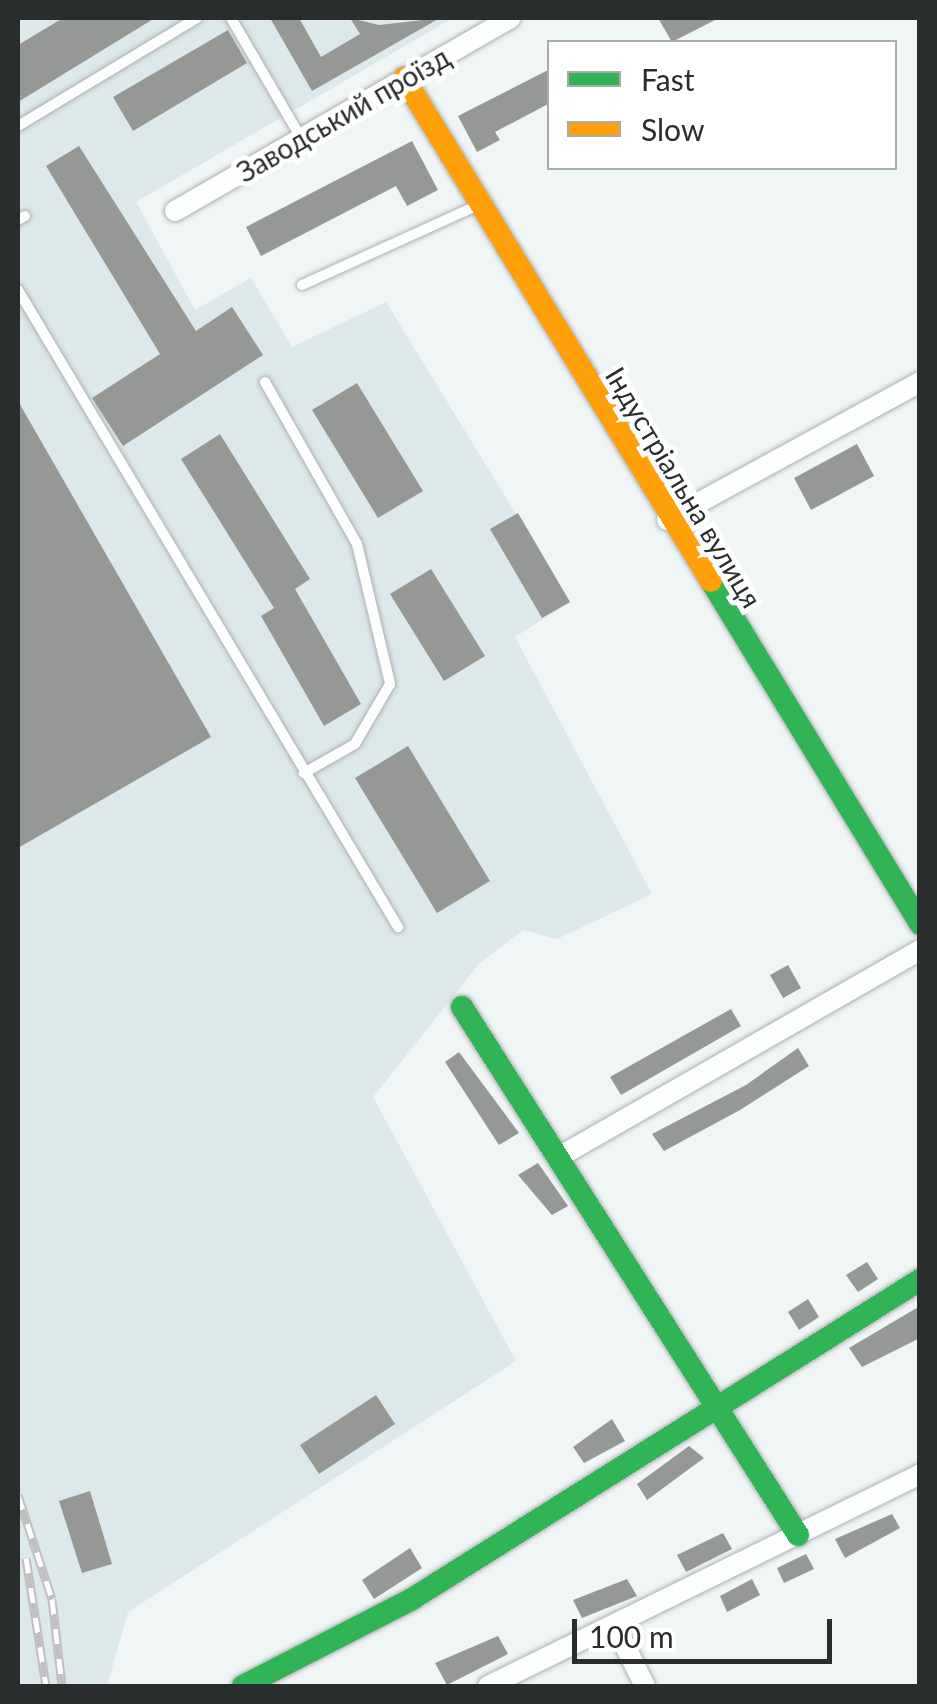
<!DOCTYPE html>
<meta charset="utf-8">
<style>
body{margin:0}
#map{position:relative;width:937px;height:1704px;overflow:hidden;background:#f0f5f5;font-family:Lato,sans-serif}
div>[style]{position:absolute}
.built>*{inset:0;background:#dde8ea}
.building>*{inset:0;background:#969896}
.roads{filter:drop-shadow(0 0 2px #adb0b1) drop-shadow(0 0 2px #adb0b1)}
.lane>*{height:10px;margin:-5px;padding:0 5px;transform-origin:5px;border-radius:5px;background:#fdfefe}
.street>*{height:20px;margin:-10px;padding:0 10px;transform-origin:10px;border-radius:10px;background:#fdfefe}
.fast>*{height:22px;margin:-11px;padding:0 11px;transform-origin:11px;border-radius:11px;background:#30b455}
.slow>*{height:22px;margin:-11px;padding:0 11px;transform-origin:11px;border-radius:11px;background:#ff9f0a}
.rail>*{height:9px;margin-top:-4.5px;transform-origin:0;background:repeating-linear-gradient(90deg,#fff 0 15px,#c0c0c0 0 30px);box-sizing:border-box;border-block:2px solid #c0c0c0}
span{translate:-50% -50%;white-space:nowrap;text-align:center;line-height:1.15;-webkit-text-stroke:10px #fff;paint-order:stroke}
.street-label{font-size:28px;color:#2a2d2e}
.frame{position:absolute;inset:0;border:20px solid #2a2d2e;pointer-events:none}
.legend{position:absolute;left:547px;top:40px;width:350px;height:130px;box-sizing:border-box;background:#fff;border:2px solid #aaabab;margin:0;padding:12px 18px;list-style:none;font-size:30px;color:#2a2d2e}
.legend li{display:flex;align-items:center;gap:20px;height:50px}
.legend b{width:50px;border:2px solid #aaabab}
.scale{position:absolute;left:572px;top:1619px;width:260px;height:45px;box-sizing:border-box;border:5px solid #2a2d2e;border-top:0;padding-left:12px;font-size:30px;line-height:35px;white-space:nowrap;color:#2a2d2e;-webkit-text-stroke:8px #fff;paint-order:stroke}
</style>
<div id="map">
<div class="built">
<i style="clip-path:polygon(18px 18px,453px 18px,136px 202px,195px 310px,251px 278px,292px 347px,386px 302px,570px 602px,515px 637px,652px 894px,557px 939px,523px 930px,479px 964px,373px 1097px,516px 1361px,128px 1612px,107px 1686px,20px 1686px,18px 1658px)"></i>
</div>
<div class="building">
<i style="clip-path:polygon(63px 18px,155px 18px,18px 102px,18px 45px)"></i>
<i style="clip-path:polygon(270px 18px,299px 18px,321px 57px,360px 34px,350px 18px,379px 25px,440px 18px,312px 91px)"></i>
<i style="clip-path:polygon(658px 18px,719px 18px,672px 42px)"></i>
<i style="clip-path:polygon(228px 30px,247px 63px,133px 131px,113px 97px)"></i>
<i style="clip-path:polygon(550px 69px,550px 103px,495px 132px,500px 140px,477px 152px,458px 116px)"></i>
<i style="clip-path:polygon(412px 141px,438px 190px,407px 206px,396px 186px,261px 256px,246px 227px)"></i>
<i style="clip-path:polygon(79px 146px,196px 331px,232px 307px,263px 355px,123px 446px,92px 398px,160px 354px,46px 166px)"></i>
<i style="clip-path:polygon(357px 383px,423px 491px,378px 518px,312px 410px)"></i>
<i style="clip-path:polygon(18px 401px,211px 737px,18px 848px)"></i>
<i style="clip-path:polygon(220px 434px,310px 579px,295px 589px,361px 704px,324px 726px,261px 616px,274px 608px,181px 459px)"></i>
<i style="clip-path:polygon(857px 444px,874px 476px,811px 510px,794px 478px)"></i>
<i style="clip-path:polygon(518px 513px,570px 602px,542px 618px,490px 529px)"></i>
<i style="clip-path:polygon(431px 569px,485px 656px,444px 681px,390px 594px)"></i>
<i style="clip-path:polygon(408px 746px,490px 881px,437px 913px,355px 778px)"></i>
<i style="clip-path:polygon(788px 965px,801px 988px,783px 998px,770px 975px)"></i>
<i style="clip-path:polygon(731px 1009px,741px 1026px,621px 1095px,610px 1077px)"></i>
<i style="clip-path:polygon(798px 1048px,809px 1066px,740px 1110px,664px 1151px,652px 1134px,746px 1085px)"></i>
<i style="clip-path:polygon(459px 1052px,519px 1133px,499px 1145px,445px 1062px)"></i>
<i style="clip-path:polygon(538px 1163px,568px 1206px,552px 1215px,518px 1175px)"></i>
<i style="clip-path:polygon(867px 1262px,878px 1279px,858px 1292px,846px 1275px)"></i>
<i style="clip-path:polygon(808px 1299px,819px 1317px,799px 1330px,788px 1312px)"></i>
<i style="clip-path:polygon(920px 1306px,920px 1338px,862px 1367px,849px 1348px)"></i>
<i style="clip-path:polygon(376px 1395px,395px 1424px,319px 1474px,300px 1445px)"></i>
<i style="clip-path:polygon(612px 1419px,625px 1441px,584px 1463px,573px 1447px)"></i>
<i style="clip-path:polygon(689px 1446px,704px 1458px,647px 1500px,637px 1484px)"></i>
<i style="clip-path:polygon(90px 1491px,112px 1564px,82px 1573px,59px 1501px)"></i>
<i style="clip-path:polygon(892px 1514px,900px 1528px,845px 1558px,835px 1539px)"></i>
<i style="clip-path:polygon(723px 1533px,732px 1549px,686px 1572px,677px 1555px)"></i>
<i style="clip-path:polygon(410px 1548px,422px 1568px,374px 1599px,362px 1580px)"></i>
<i style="clip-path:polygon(806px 1554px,814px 1569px,784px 1583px,777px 1568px)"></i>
<i style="clip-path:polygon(627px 1579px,637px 1596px,582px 1618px,573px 1600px)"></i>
<i style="clip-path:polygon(752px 1579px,760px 1595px,727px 1612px,720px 1596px)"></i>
<i style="clip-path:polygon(498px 1636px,508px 1654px,447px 1685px,435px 1663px)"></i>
</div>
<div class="roads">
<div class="lane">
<i style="left:231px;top:18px;width:139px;rotate:59.7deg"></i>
<i style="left:18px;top:126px;width:209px;rotate:-31.1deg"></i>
<i style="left:18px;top:220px;width:8px;rotate:-30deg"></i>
<i style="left:302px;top:285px;width:193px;rotate:-24.4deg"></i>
<i style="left:18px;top:290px;width:742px;rotate:59.18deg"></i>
<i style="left:265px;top:382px;width:186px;rotate:60.4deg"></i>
<i style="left:357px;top:544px;width:144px;rotate:76.7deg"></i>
<i style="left:390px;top:684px;width:69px;rotate:120.3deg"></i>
<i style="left:355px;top:744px;width:59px;rotate:150.4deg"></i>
</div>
<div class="street">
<i style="left:175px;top:211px;width:387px;rotate:-29.9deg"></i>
<i style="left:667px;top:520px;width:288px;rotate:-28.6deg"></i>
<i style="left:557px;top:1158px;width:418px;rotate:-29.8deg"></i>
<i style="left:615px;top:1626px;width:67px;rotate:63.4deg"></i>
<i style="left:488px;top:1686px;width:481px;rotate:-26.1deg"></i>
</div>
<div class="fast">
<i style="left:711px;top:581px;width:402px;rotate:58.6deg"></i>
<i style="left:462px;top:1007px;width:626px;rotate:57.53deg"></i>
<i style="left:243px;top:1686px;width:190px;rotate:-27.2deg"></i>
<i style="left:412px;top:1599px;width:600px;rotate:-32.13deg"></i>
</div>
<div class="slow">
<i style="left:404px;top:78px;width:589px;rotate:58.6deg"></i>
</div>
</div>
<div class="rail">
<i style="left:18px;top:1495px;width:109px;rotate:71.9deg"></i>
<i style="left:52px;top:1599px;width:88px;rotate:83.4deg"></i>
<i style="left:26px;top:1558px;width:130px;rotate:81.1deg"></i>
</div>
<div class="street-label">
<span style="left:343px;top:114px;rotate:-30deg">Заводський проїзд</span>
<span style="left:684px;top:487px;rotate:59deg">Індустріальна вулиця</span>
</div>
<div class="frame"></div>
<ul class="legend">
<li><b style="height:12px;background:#30b455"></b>Fast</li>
<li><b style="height:12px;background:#ff9f0a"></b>Slow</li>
</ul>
<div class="scale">100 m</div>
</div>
